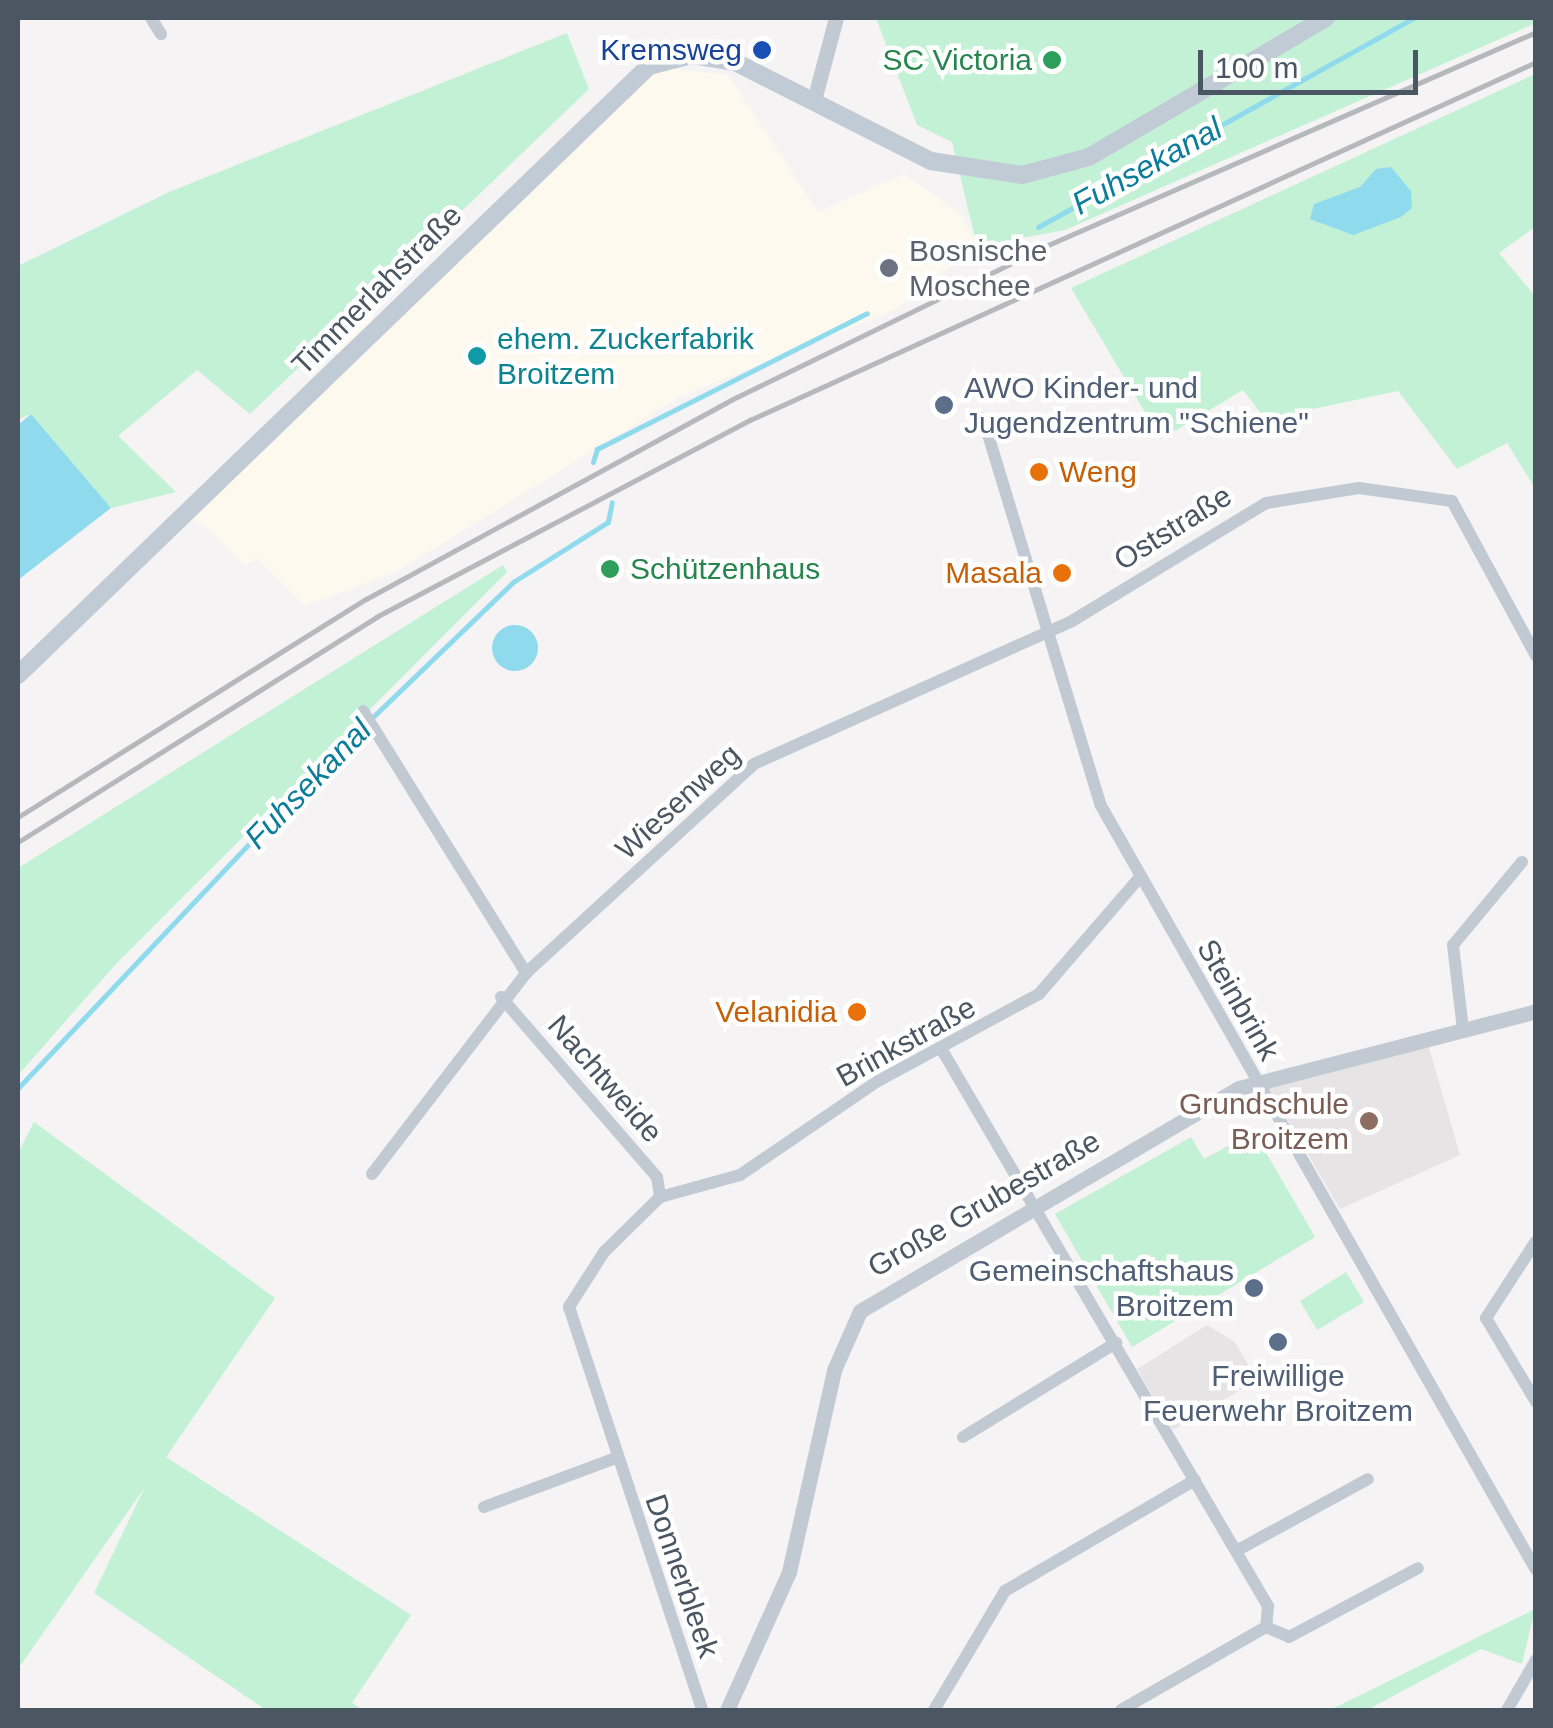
<!DOCTYPE html>
<meta charset="utf-8">
<style>
body{margin:0}
#map{position:relative;width:1553px;height:1728px;overflow:hidden;background:#f5f3f3;font-family:Arial,sans-serif}
div>[style]{position:absolute}
.commercial>*{inset:0;background:#fdf9ef}
.education>*{inset:0;background:#e6e4e5}
.green>*{inset:0;background:#c3f1d5}
.water>*{inset:0;background:#90daee}
.round{border-radius:50%}
.stream>*{height:5px;margin:-2.5px;padding:0 2.5px;transform-origin:2.5px;border-radius:2.5px;background:#90daee}
.minor>*{height:12px;margin:-6px;padding:0 6px;transform-origin:6px;border-radius:6px;background:#c1cad2}
.tertiary>*{height:15px;margin:-7.5px;padding:0 7.5px;transform-origin:7.5px;border-radius:7.5px;background:#c1cad2}
.secondary>*{height:18px;margin:-9px;padding:0 9px;transform-origin:9px;border-radius:9px;background:#c1cbd6}
.rail>*{height:5px;margin:-2.5px;padding:0 2.5px;transform-origin:2.5px;border-radius:2.5px;background:#b5b8bd}
.dots>*{width:28px;height:28px;translate:-50% -50%;box-sizing:border-box;border:5px solid #fff;border-radius:50%}
span{translate:-50% -50%;white-space:nowrap;text-align:center;line-height:1.15;-webkit-text-stroke:9px #fff;paint-order:stroke}
.transit-label{font-size:30px;color:#164399}
.right{translate:-100% -50%;text-align:right}
.leisure-label{font-size:30px;color:#27864d}
.left{translate:0 -50%;text-align:left}
.worship-label{font-size:30px;color:#5b616d}
.street-label{font-size:30px;color:#4a5661}
.culture-label{font-size:30px;color:#0d838f}
.service-label{font-size:30px;color:#4e5e75}
.food-label{font-size:30px;color:#c56008}
.education-label{font-size:30px;color:#785e54}
.water-label{font-size:32px;color:#0c7c9b;font-style:italic}
.frame{position:absolute;inset:0;border:20px solid #4a5661;pointer-events:none}
.scale{position:absolute;left:1198px;top:50px;width:220px;height:45px;box-sizing:border-box;border:5px solid #4a5661;border-top:0;padding-left:12px;font-size:30px;line-height:35px;white-space:nowrap;color:#4a5661;-webkit-text-stroke:8px #fff;paint-order:stroke}
</style>
<div id="map">
<div class="commercial">
<i style="clip-path:polygon(649px 66px,728px 75px,818px 212px,904px 174px,962px 215px,977px 246px,893px 311px,679px 397px,398px 571px,305px 606px,256px 558px,245px 566px,202px 523px,186px 519px,344px 361px,335px 352px,372px 315px,381px 324px)"></i>
</div>
<div class="education">
<i style="clip-path:polygon(1428px 1044px,1460px 1155px,1340px 1209px,1269px 1088px)"></i>
<i style="clip-path:polygon(1207px 1325px,1235px 1342px,1257px 1380px,1173px 1430px,1137px 1369px)"></i>
</div>
<div class="green">
<i style="clip-path:polygon(876px 18px,1535px 18px,1536px 23px,1065px 230px,977px 246px,952px 142px,917px 125px)"></i>
<i style="clip-path:polygon(567px 33px,589px 89px,250px 414px,197px 370px,118px 436px,176px 492px,111px 508px,31px 414px,18px 419px,18px 266px,169px 192px)"></i>
<i style="clip-path:polygon(1535px 74px,1535px 227px,1499px 253px,1535px 296px,1535px 488px,1507px 443px,1457px 469px,1398px 391px,1265px 419px,1243px 390px,1161px 439px,1071px 288px)"></i>
<i style="clip-path:polygon(503px 565px,507px 572px,116px 964px,18px 1075px,18px 868px)"></i>
<i style="clip-path:polygon(34px 1122px,275px 1298px,166px 1457px,411px 1615px,352px 1703px,363px 1710px,266px 1710px,94px 1593px,145px 1487px,18px 1669px,18px 1153px)"></i>
<i style="clip-path:polygon(1254px 1132px,1315px 1237px,1132px 1347px,1055px 1214px,1191px 1137px,1204px 1159px)"></i>
<i style="clip-path:polygon(1346px 1272px,1364px 1302px,1317px 1330px,1300px 1301px)"></i>
<i style="clip-path:polygon(1535px 1609px,1522px 1664px,1481px 1649px,1367px 1710px,1330px 1710px)"></i>
</div>
<div class="water">
<i style="clip-path:polygon(1376px 169px,1391px 167px,1411px 191px,1412px 208px,1401px 217px,1353px 235px,1310px 219px,1314px 204px,1360px 187px)"></i>
<i style="clip-path:polygon(31px 414px,111px 508px,18px 580px,18px 425px)"></i>
<i class="round" style="left:492px;top:625px;width:46px;height:46px"></i>
</div>
<div class="stream">
<i style="left:1038px;top:227px;width:430px;rotate:-29.1deg"></i>
<i style="left:593px;top:462px;width:14px;rotate:-73deg"></i>
<i style="left:597px;top:449px;width:302px;rotate:-26.7deg"></i>
<i style="left:18px;top:1088px;width:447px;rotate:-46.6deg"></i>
<i style="left:325px;top:763px;width:261px;rotate:-43.9deg"></i>
<i style="left:513px;top:582px;width:112px;rotate:-32.3deg"></i>
<i style="left:608px;top:522px;width:20px;rotate:-79deg"></i>
</div>
<div class="minor">
<i style="left:151px;top:18px;width:19px;rotate:58deg"></i>
<i style="left:983px;top:418px;width:403px;rotate:73.1deg"></i>
<i style="left:1100px;top:804px;width:881px;rotate:60.35deg"></i>
<i style="left:363px;top:711px;width:309px;rotate:58.1deg"></i>
<i style="left:526px;top:973px;width:309px;rotate:-42.5deg"></i>
<i style="left:754px;top:764px;width:349px;rotate:-24.2deg"></i>
<i style="left:1072px;top:621px;width:227px;rotate:-31.3deg"></i>
<i style="left:1266px;top:503px;width:94px;rotate:-9.2deg"></i>
<i style="left:1359px;top:488px;width:94px;rotate:8deg"></i>
<i style="left:1452px;top:501px;width:176px;rotate:61.5deg"></i>
<i style="left:501px;top:997px;width:238px;rotate:49.1deg"></i>
<i style="left:657px;top:1177px;width:20px;rotate:81deg"></i>
<i style="left:1463px;top:1029px;width:85px;rotate:-96.8deg"></i>
<i style="left:1453px;top:945px;width:108px;rotate:-50.3deg"></i>
<i style="left:942px;top:1050px;width:645px;rotate:59.62deg"></i>
<i style="left:1268px;top:1606px;width:21px;rotate:95deg"></i>
<i style="left:372px;top:1174px;width:253px;rotate:-52.5deg"></i>
<i style="left:660px;top:1197px;width:83px;rotate:-15.4deg"></i>
<i style="left:740px;top:1175px;width:167px;rotate:-34.3deg"></i>
<i style="left:878px;top:1081px;width:183px;rotate:-28.4deg"></i>
<i style="left:1039px;top:994px;width:153px;rotate:-49.2deg"></i>
<i style="left:660px;top:1197px;width:78px;rotate:135.5deg"></i>
<i style="left:604px;top:1252px;width:65px;rotate:122.5deg"></i>
<i style="left:569px;top:1307px;width:424px;rotate:71.7deg"></i>
<i style="left:1536px;top:1241px;width:92px;rotate:123deg"></i>
<i style="left:1486px;top:1318px;width:98px;rotate:59.2deg"></i>
<i style="left:963px;top:1437px;width:180px;rotate:-31.6deg"></i>
<i style="left:484px;top:1507px;width:141px;rotate:-20.4deg"></i>
<i style="left:1236px;top:1551px;width:150px;rotate:-28.6deg"></i>
<i style="left:1266px;top:1627px;width:25px;rotate:23deg"></i>
<i style="left:1289px;top:1637px;width:146px;rotate:-28.1deg"></i>
<i style="left:934px;top:1710px;width:139px;rotate:-59.2deg"></i>
<i style="left:1005px;top:1591px;width:220px;rotate:-30.3deg"></i>
<i style="left:1121px;top:1710px;width:167px;rotate:-29.8deg"></i>
<i style="left:1507px;top:1710px;width:58px;rotate:-59.9deg"></i>
</div>
<div class="tertiary">
<i style="left:814px;top:100px;width:85px;rotate:-75deg"></i>
<i style="left:727px;top:1710px;width:151px;rotate:-65.8deg"></i>
<i style="left:789px;top:1572px;width:207px;rotate:-77.4deg"></i>
<i style="left:834px;top:1370px;width:64px;rotate:-66.2deg"></i>
<i style="left:860px;top:1311px;width:440px;rotate:-30.5deg"></i>
<i style="left:1239px;top:1088px;width:307px;rotate:-14.5deg"></i>
</div>
<div class="secondary">
<i style="left:18px;top:675px;width:877px;rotate:-43.98deg"></i>
<i style="left:649px;top:66px;width:44px;rotate:-14.3deg"></i>
<i style="left:692px;top:55px;width:44px;rotate:9.2deg"></i>
<i style="left:735px;top:62px;width:220px;rotate:26.8deg"></i>
<i style="left:931px;top:161px;width:92px;rotate:8.7deg"></i>
<i style="left:1022px;top:175px;width:69px;rotate:-15deg"></i>
<i style="left:1089px;top:157px;width:275px;rotate:-30.4deg"></i>
</div>
<div class="rail">
<i style="left:18px;top:817px;width:411px;rotate:-32.1deg"></i>
<i style="left:366px;top:599px;width:422px;rotate:-28.6deg"></i>
<i style="left:737px;top:397px;width:346px;rotate:-26deg"></i>
<i style="left:1048px;top:245px;width:532px;rotate:-23.58deg"></i>
<i style="left:18px;top:842px;width:423px;rotate:-32.1deg"></i>
<i style="left:376px;top:617px;width:423px;rotate:-27.8deg"></i>
<i style="left:750px;top:420px;width:864px;rotate:-24.49deg"></i>
</div>
<div class="dots">
<i style="left:762px;top:50px;background:#1a4fb4"></i>
<i style="left:1052px;top:60px;background:#2e9e5b"></i>
<i style="left:889px;top:268px;background:#6b7280"></i>
<i style="left:477px;top:356px;background:#0f9aa8"></i>
<i style="left:944px;top:405px;background:#5c6f8a"></i>
<i style="left:1039px;top:472px;background:#e8710a"></i>
<i style="left:610px;top:569px;background:#2e9e5b"></i>
<i style="left:1062px;top:573px;background:#e8710a"></i>
<i style="left:857px;top:1012px;background:#e8710a"></i>
<i style="left:1369px;top:1121px;background:#8d6e63"></i>
<i style="left:1254px;top:1288px;background:#5c6f8a"></i>
<i style="left:1278px;top:1342px;background:#5c6f8a"></i>
</div>
<div class="transit-label">
<span class="right" style="left:742px;top:50px">Kremsweg</span>
</div>
<div class="leisure-label">
<span class="right" style="left:1032px;top:60px">SC Victoria</span>
<span class="left" style="left:630px;top:569px">Schützenhaus</span>
</div>
<div class="worship-label">
<span class="left" style="left:909px;top:268px">Bosnische<br>Moschee</span>
</div>
<div class="street-label">
<span style="left:377px;top:290px;rotate:-45deg">Timmerlahstraße</span>
<span style="left:1173px;top:528px;rotate:-32deg">Oststraße</span>
<span style="left:678px;top:802px;rotate:-42deg">Wiesenweg</span>
<span style="left:1238px;top:1000px;rotate:60deg">Steinbrink</span>
<span style="left:906px;top:1042px;rotate:-29deg">Brinkstraße</span>
<span style="left:605px;top:1079px;rotate:49deg">Nachtweide</span>
<span style="left:984px;top:1204px;rotate:-30deg">Große Grubestraße</span>
<span style="left:682px;top:1576px;rotate:71deg">Donnerbleek</span>
</div>
<div class="culture-label">
<span class="left" style="left:497px;top:356px">ehem. Zuckerfabrik<br>Broitzem</span>
</div>
<div class="service-label">
<span class="left" style="left:964px;top:405px">AWO Kinder- und<br>Jugendzentrum "Schiene"</span>
<span class="right" style="left:1234px;top:1288px">Gemeinschaftshaus<br>Broitzem</span>
<span style="left:1278px;top:1393px">Freiwillige<br>Feuerwehr Broitzem</span>
</div>
<div class="food-label">
<span class="left" style="left:1059px;top:472px">Weng</span>
<span class="right" style="left:1042px;top:573px">Masala</span>
<span class="right" style="left:837px;top:1012px">Velanidia</span>
</div>
<div class="education-label">
<span class="right" style="left:1349px;top:1121px">Grundschule<br>Broitzem</span>
</div>
<div class="water-label">
<span style="left:1147px;top:166px;rotate:-29deg">Fuhsekanal</span>
<span style="left:308px;top:784px;rotate:-46deg">Fuhsekanal</span>
</div>
<div class="frame"></div>
<div class="scale">100 m</div>
</div>
